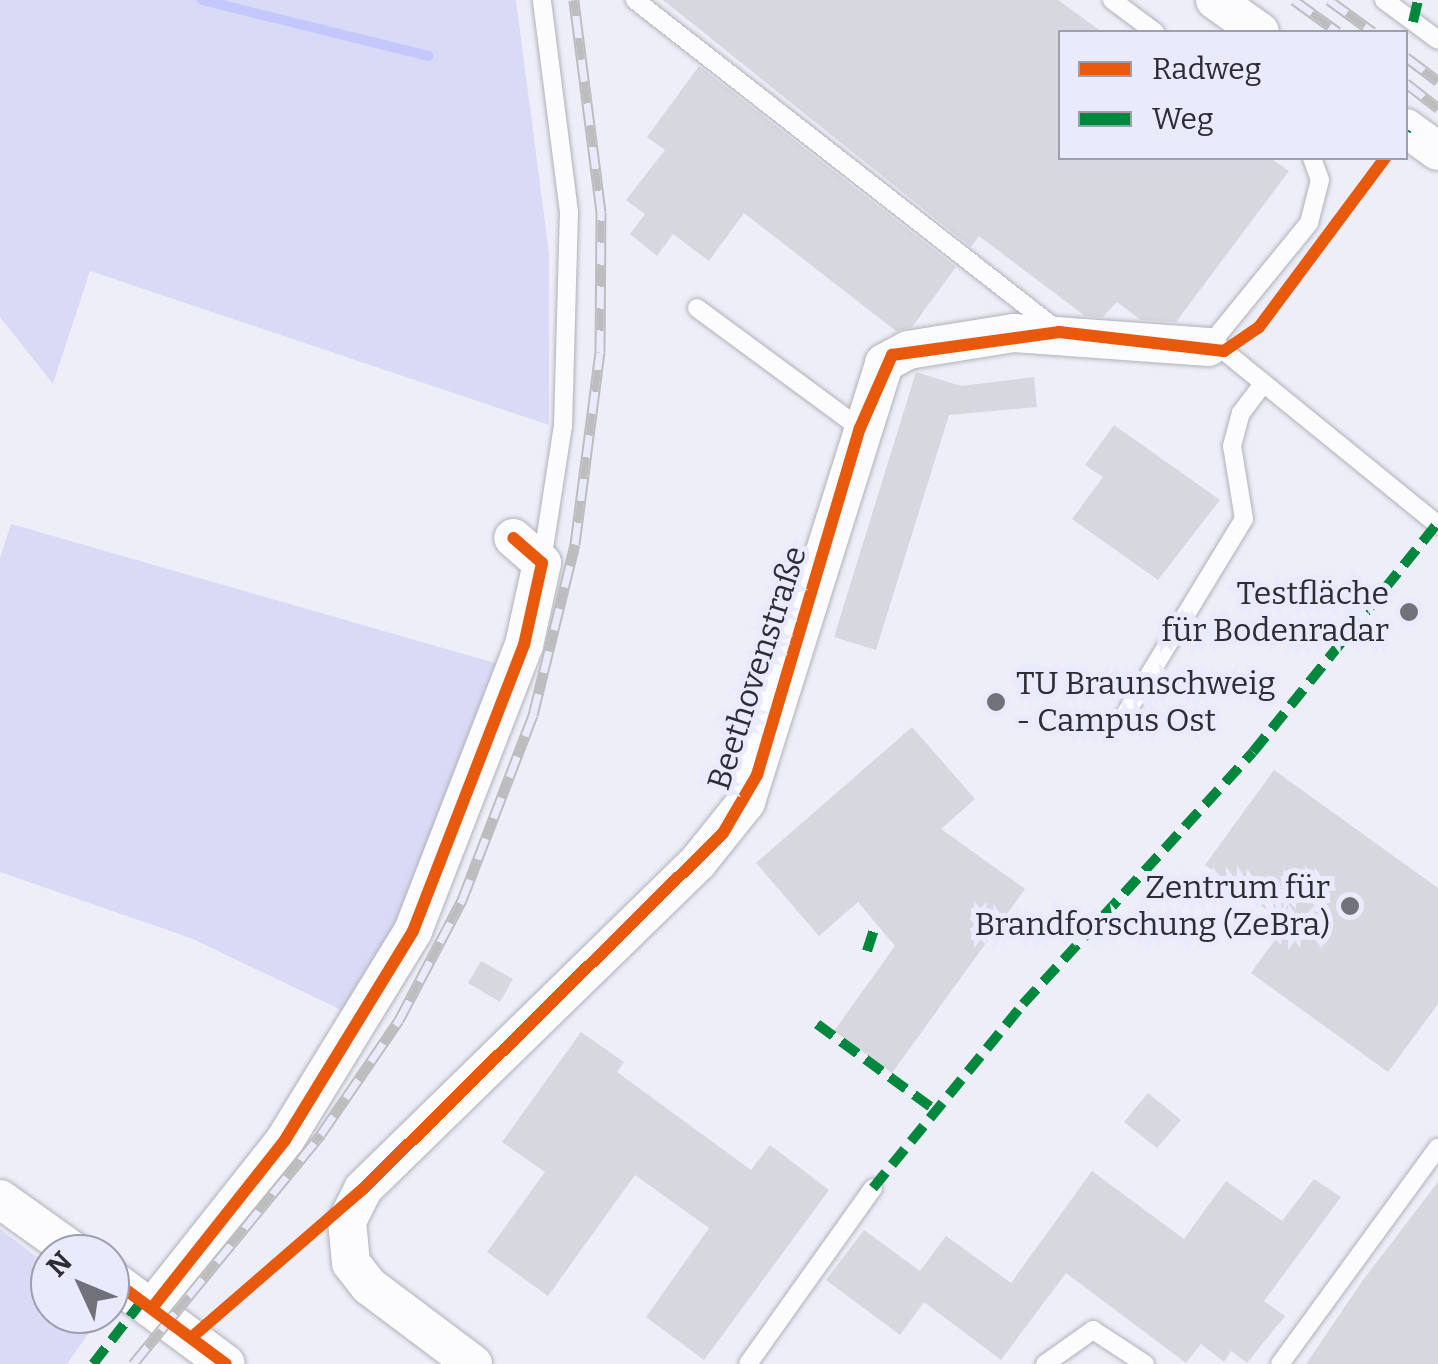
<!DOCTYPE html>
<meta charset="utf-8">
<style>
body{margin:0}
#map{position:relative;width:1438px;height:1364px;overflow:hidden;background:#eeeef8;font-family:Bitter,serif}
div>[style]{position:absolute}
.green>*{inset:0;background:#d9dbf6}
.stream>*{height:10px;margin:-5px;padding:0 5px;transform-origin:5px;border-radius:5px;background:#c4c7fc}
.building>*{inset:0;background:#d7d7e0}
.roads{filter:drop-shadow(0 0 2px #b0b1b9) drop-shadow(0 0 2px #b0b1b9)}
.service>*{height:18px;margin:-9px;padding:0 9px;transform-origin:9px;border-radius:9px;background:#fcfcfe}
.minor>*{height:38px;margin:-19px;padding:0 19px;transform-origin:19px;border-radius:19px;background:#fcfcfe}
.rail>*{height:11px;margin-top:-5.5px;transform-origin:0;background:repeating-linear-gradient(90deg,#e9ebfd 0 22px,#bdbdc0 0 44px);box-sizing:border-box;border-block:2px solid #bdbdc0}
.quiet>*{height:10px;margin-top:-5px;transform-origin:0;background:repeating-linear-gradient(90deg,#00873e 0 20px,transparent 0 30px)}
.cycleway>*{height:12px;margin:-6px;padding:0 6px;transform-origin:6px;border-radius:6px;background:#e8590c}
.dots>*{width:28px;height:28px;translate:-50% -50%;box-sizing:border-box;border:5px solid #e9ebfd;border-radius:50%}
span{translate:-50% -50%;white-space:nowrap;text-align:center;line-height:1.15;-webkit-text-stroke:10px #e9ebfd;paint-order:stroke}
.poi-label{font-size:32px;color:#2d2d36}
.right{translate:-100% -50%;text-align:right}
.left{translate:0 -50%;text-align:left}
.street-label{font-size:32px;color:#2d2d36}
.legend{position:absolute;left:1058px;top:30px;width:350px;height:130px;box-sizing:border-box;background:#e9ebfd;border:2px solid #9e9fad;margin:0;padding:12px 18px;list-style:none;font-size:30px;color:#2d2d36}
.legend li{display:flex;align-items:center;gap:20px;height:50px}
.legend b{width:50px;border:2px solid #9e9fad}
.north{position:absolute;left:30px;top:1234px;width:100px;height:100px;box-sizing:border-box;background:#e9ebfd;border:2px solid #9e9fad;border-radius:50%;rotate:314deg;font-size:28px;font-weight:700;line-height:40px;text-align:center;color:#2d2d36}
.north::after{content:'';display:block;margin:auto;width:35px;height:45px;background:#71717a;clip-path:polygon(50% 0,100% 100%,50% 72%,0 100%)}
</style>
<div id="map">
<div class="green">
<i style="clip-path:polygon(0 0,516px 0,549px 253px,549px 425px,90px 271px,53px 384px,0 317px)"></i>
<i style="clip-path:polygon(11px 524px,509px 667px,358px 1018px,193px 939px,0 872px,0 558px)"></i>
<i style="clip-path:polygon(0 1229px,50px 1267px,50px 1314px,102px 1314px,67px 1364px,0 1364px)"></i>
</div>
<div class="stream">
<i style="left:202px;top:0;width:233px;rotate:13.9deg"></i>
</div>
<div class="building">
<i style="clip-path:polygon(663px 0,1058px 0,1102px 32px,1060px 32px,1060px 158px,1270px 158px,1289px 171px,1176px 322px,1141px 320px,1117px 302px,1103px 317px,1085px 316px,979px 236px,971px 247px)"></i>
<i style="clip-path:polygon(699px 66px,956px 267px,912px 327px,896px 331px,744px 213px,709px 261px,673px 234px,657px 256px,630px 234px,645px 214px,626px 200px,665px 150px,647px 137px)"></i>
<i style="clip-path:polygon(916px 372px,961px 386px,1034px 377px,1037px 407px,949px 415px,876px 650px,834px 637px)"></i>
<i style="clip-path:polygon(1114px 425px,1220px 500px,1158px 580px,1072px 519px,1103px 477px,1085px 465px)"></i>
<i style="clip-path:polygon(912px 727px,975px 799px,941px 829px,1025px 889px,892px 1073px,834px 1031px,895px 946px,858px 902px,819px 936px,756px 863px)"></i>
<i style="clip-path:polygon(1274px 770px,1438px 888px,1438px 1004px,1388px 1072px,1251px 973px,1286px 924px,1205px 865px)"></i>
<i style="clip-path:polygon(481px 961px,513px 979px,500px 1002px,468px 983px)"></i>
<i style="clip-path:polygon(581px 1032px,624px 1062px,617px 1072px,751px 1170px,770px 1145px,829px 1190px,704px 1360px,646px 1317px,709px 1228px,635px 1175px,548px 1296px,487px 1252px,545px 1172px,502px 1142px)"></i>
<i style="clip-path:polygon(1148px 1093px,1181px 1120px,1157px 1148px,1124px 1122px)"></i>
<i style="clip-path:polygon(1092px 1171px,1184px 1239px,1226px 1181px,1282px 1221px,1314px 1179px,1341px 1197px,1264px 1301px,1285px 1316px,1247px 1363px,1231px 1351px,1224px 1362px,1201px 1344px,1186px 1363px,1066px 1273px,1001px 1360px,924px 1302px,900px 1335px,826px 1280px,864px 1230px,920px 1271px,946px 1236px,1011px 1283px)"></i>
<i style="clip-path:polygon(1438px 1182px,1438px 1364px,1306px 1364px,1363px 1280px)"></i>
</div>
<div class="roads">
<div class="service">
<i style="left:635px;top:0;width:534px;rotate:38.01deg"></i>
<i style="left:1112px;top:0;width:54px;rotate:36.7deg"></i>
<i style="left:1384px;top:0;width:67px;rotate:36.5deg"></i>
<i style="left:1312px;top:158px;width:23px;rotate:70deg"></i>
<i style="left:1320px;top:180px;width:44px;rotate:104.3deg"></i>
<i style="left:1309px;top:223px;width:160px;rotate:129.2deg"></i>
<i style="left:1208px;top:347px;width:16px;rotate:14deg"></i>
<i style="left:1224px;top:351px;width:276px;rotate:39.1deg"></i>
<i style="left:697px;top:308px;width:202px;rotate:36.4deg"></i>
<i style="left:542px;top:561px;width:137px;rotate:-81.2deg"></i>
<i style="left:563px;top:426px;width:214px;rotate:-88.4deg"></i>
<i style="left:569px;top:212px;width:214px;rotate:-97.3deg"></i>
<i style="left:1126px;top:713px;width:227px;rotate:-58.7deg"></i>
<i style="left:1244px;top:519px;width:74px;rotate:-99.3deg"></i>
<i style="left:1232px;top:446px;width:34px;rotate:-75deg"></i>
<i style="left:1241px;top:413px;width:36px;rotate:-53deg"></i>
<i style="left:748px;top:1364px;width:216px;rotate:-54.6deg"></i>
<i style="left:1045px;top:1364px;width:59px;rotate:-35.3deg"></i>
<i style="left:1093px;top:1330px;width:62px;rotate:33.2deg"></i>
<i style="left:1280px;top:1364px;width:268px;rotate:-53.9deg"></i>
</div>
<div class="minor">
<i style="left:1215px;top:0;width:55px;rotate:35.4deg"></i>
<i style="left:1406px;top:128px;width:39px;rotate:36deg"></i>
<i style="left:0;top:1199px;width:95px;rotate:35.5deg"></i>
<i style="left:110px;top:1278px;width:144px;rotate:36.6deg"></i>
<i style="left:152px;top:1308px;width:214px;rotate:-51.6deg"></i>
<i style="left:285px;top:1140px;width:245px;rotate:-58.5deg"></i>
<i style="left:413px;top:931px;width:307px;rotate:-68.8deg"></i>
<i style="left:524px;top:645px;width:84px;rotate:-77.6deg"></i>
<i style="left:542px;top:563px;width:38px;rotate:-139deg"></i>
<i style="left:473px;top:1364px;width:130px;rotate:-143.1deg"></i>
<i style="left:369px;top:1286px;width:29px;rotate:-128deg"></i>
<i style="left:351px;top:1263px;width:42px;rotate:-95.4deg"></i>
<i style="left:347px;top:1221px;width:36px;rotate:-63deg"></i>
<i style="left:363px;top:1189px;width:468px;rotate:-44.3deg"></i>
<i style="left:698px;top:862px;width:77px;rotate:-51.3deg"></i>
<i style="left:746px;top:802px;width:460px;rotate:-72.5deg"></i>
<i style="left:884px;top:363px;width:27px;rotate:-28deg"></i>
<i style="left:908px;top:350px;width:107px;rotate:-9.1deg"></i>
<i style="left:1014px;top:333px;width:195px;rotate:4.1deg"></i>
</div>
</div>
<div class="rail">
<i style="left:1294px;top:0;width:54px;rotate:36deg"></i>
<i style="left:1329px;top:0;width:54px;rotate:36deg"></i>
<i style="left:1406px;top:57px;width:40px;rotate:37deg"></i>
<i style="left:1406px;top:83px;width:41px;rotate:38deg"></i>
<i style="left:133px;top:1364px;width:297px;rotate:-50.7deg"></i>
<i style="left:321px;top:1134px;width:138px;rotate:-55.6deg"></i>
<i style="left:399px;top:1020px;width:136px;rotate:-62.3deg"></i>
<i style="left:462px;top:900px;width:198px;rotate:-69deg"></i>
<i style="left:533px;top:715px;width:176px;rotate:-76.2deg"></i>
<i style="left:575px;top:544px;width:194px;rotate:-82.6deg"></i>
<i style="left:600px;top:352px;width:140px;rotate:-89.6deg"></i>
<i style="left:601px;top:212px;width:214px;rotate:-97.3deg"></i>
</div>
<div class="quiet">
<i style="left:1413px;top:22px;width:23px;rotate:-77deg"></i>
<i style="left:1406px;top:131px;width:2px;rotate:-63deg"></i>
<i style="left:867px;top:951px;width:29px;rotate:-72deg"></i>
<i style="left:817px;top:1024px;width:146px;rotate:36.1deg"></i>
<i style="left:873px;top:1188px;width:237px;rotate:-50.8deg"></i>
<i style="left:1023px;top:1004px;width:341px;rotate:-47.6deg"></i>
<i style="left:1253px;top:752px;width:293px;rotate:-51.1deg"></i>
<i style="left:93px;top:1364px;width:80px;rotate:-52.1deg"></i>
</div>
<div class="cycleway">
<i style="left:110px;top:1278px;width:144px;rotate:36.6deg"></i>
<i style="left:152px;top:1308px;width:214px;rotate:-51.6deg"></i>
<i style="left:285px;top:1140px;width:245px;rotate:-58.5deg"></i>
<i style="left:413px;top:931px;width:307px;rotate:-68.8deg"></i>
<i style="left:524px;top:645px;width:84px;rotate:-77.6deg"></i>
<i style="left:542px;top:563px;width:38px;rotate:-139deg"></i>
<i style="left:192px;top:1337px;width:226px;rotate:-40.9deg"></i>
<i style="left:363px;top:1189px;width:506px;rotate:-44.68deg"></i>
<i style="left:723px;top:833px;width:67px;rotate:-59.6deg"></i>
<i style="left:757px;top:775px;width:362px;rotate:-73.5deg"></i>
<i style="left:860px;top:428px;width:80px;rotate:-66.3deg"></i>
<i style="left:892px;top:355px;width:169px;rotate:-7.8deg"></i>
<i style="left:1059px;top:332px;width:166px;rotate:6.6deg"></i>
<i style="left:1224px;top:351px;width:42px;rotate:-34.4deg"></i>
<i style="left:1259px;top:327px;width:211px;rotate:-53.3deg"></i>
</div>
<div class="dots">
<i style="left:1409px;top:612px;background:#71717a"></i>
<i style="left:996px;top:702px;background:#71717a"></i>
<i style="left:1350px;top:906px;background:#71717a"></i>
</div>
<div class="poi-label">
<span class="right" style="left:1389px;top:612px">Testfläche<br>für Bodenradar</span>
<span class="left" style="left:1016px;top:702px">TU Braunschweig<br>- Campus Ost</span>
<span class="right" style="left:1330px;top:906px">Zentrum für<br>Brandforschung (ZeBra)</span>
</div>
<div class="street-label">
<span style="left:757px;top:668px;rotate:-72deg">Beethovenstraße</span>
</div>
<ul class="legend">
<li><b style="height:12px;background:#e8590c"></b>Radweg</li>
<li><b style="height:12px;background:#00873e"></b>Weg</li>
</ul>
<div class="north">N</div>
</div>
